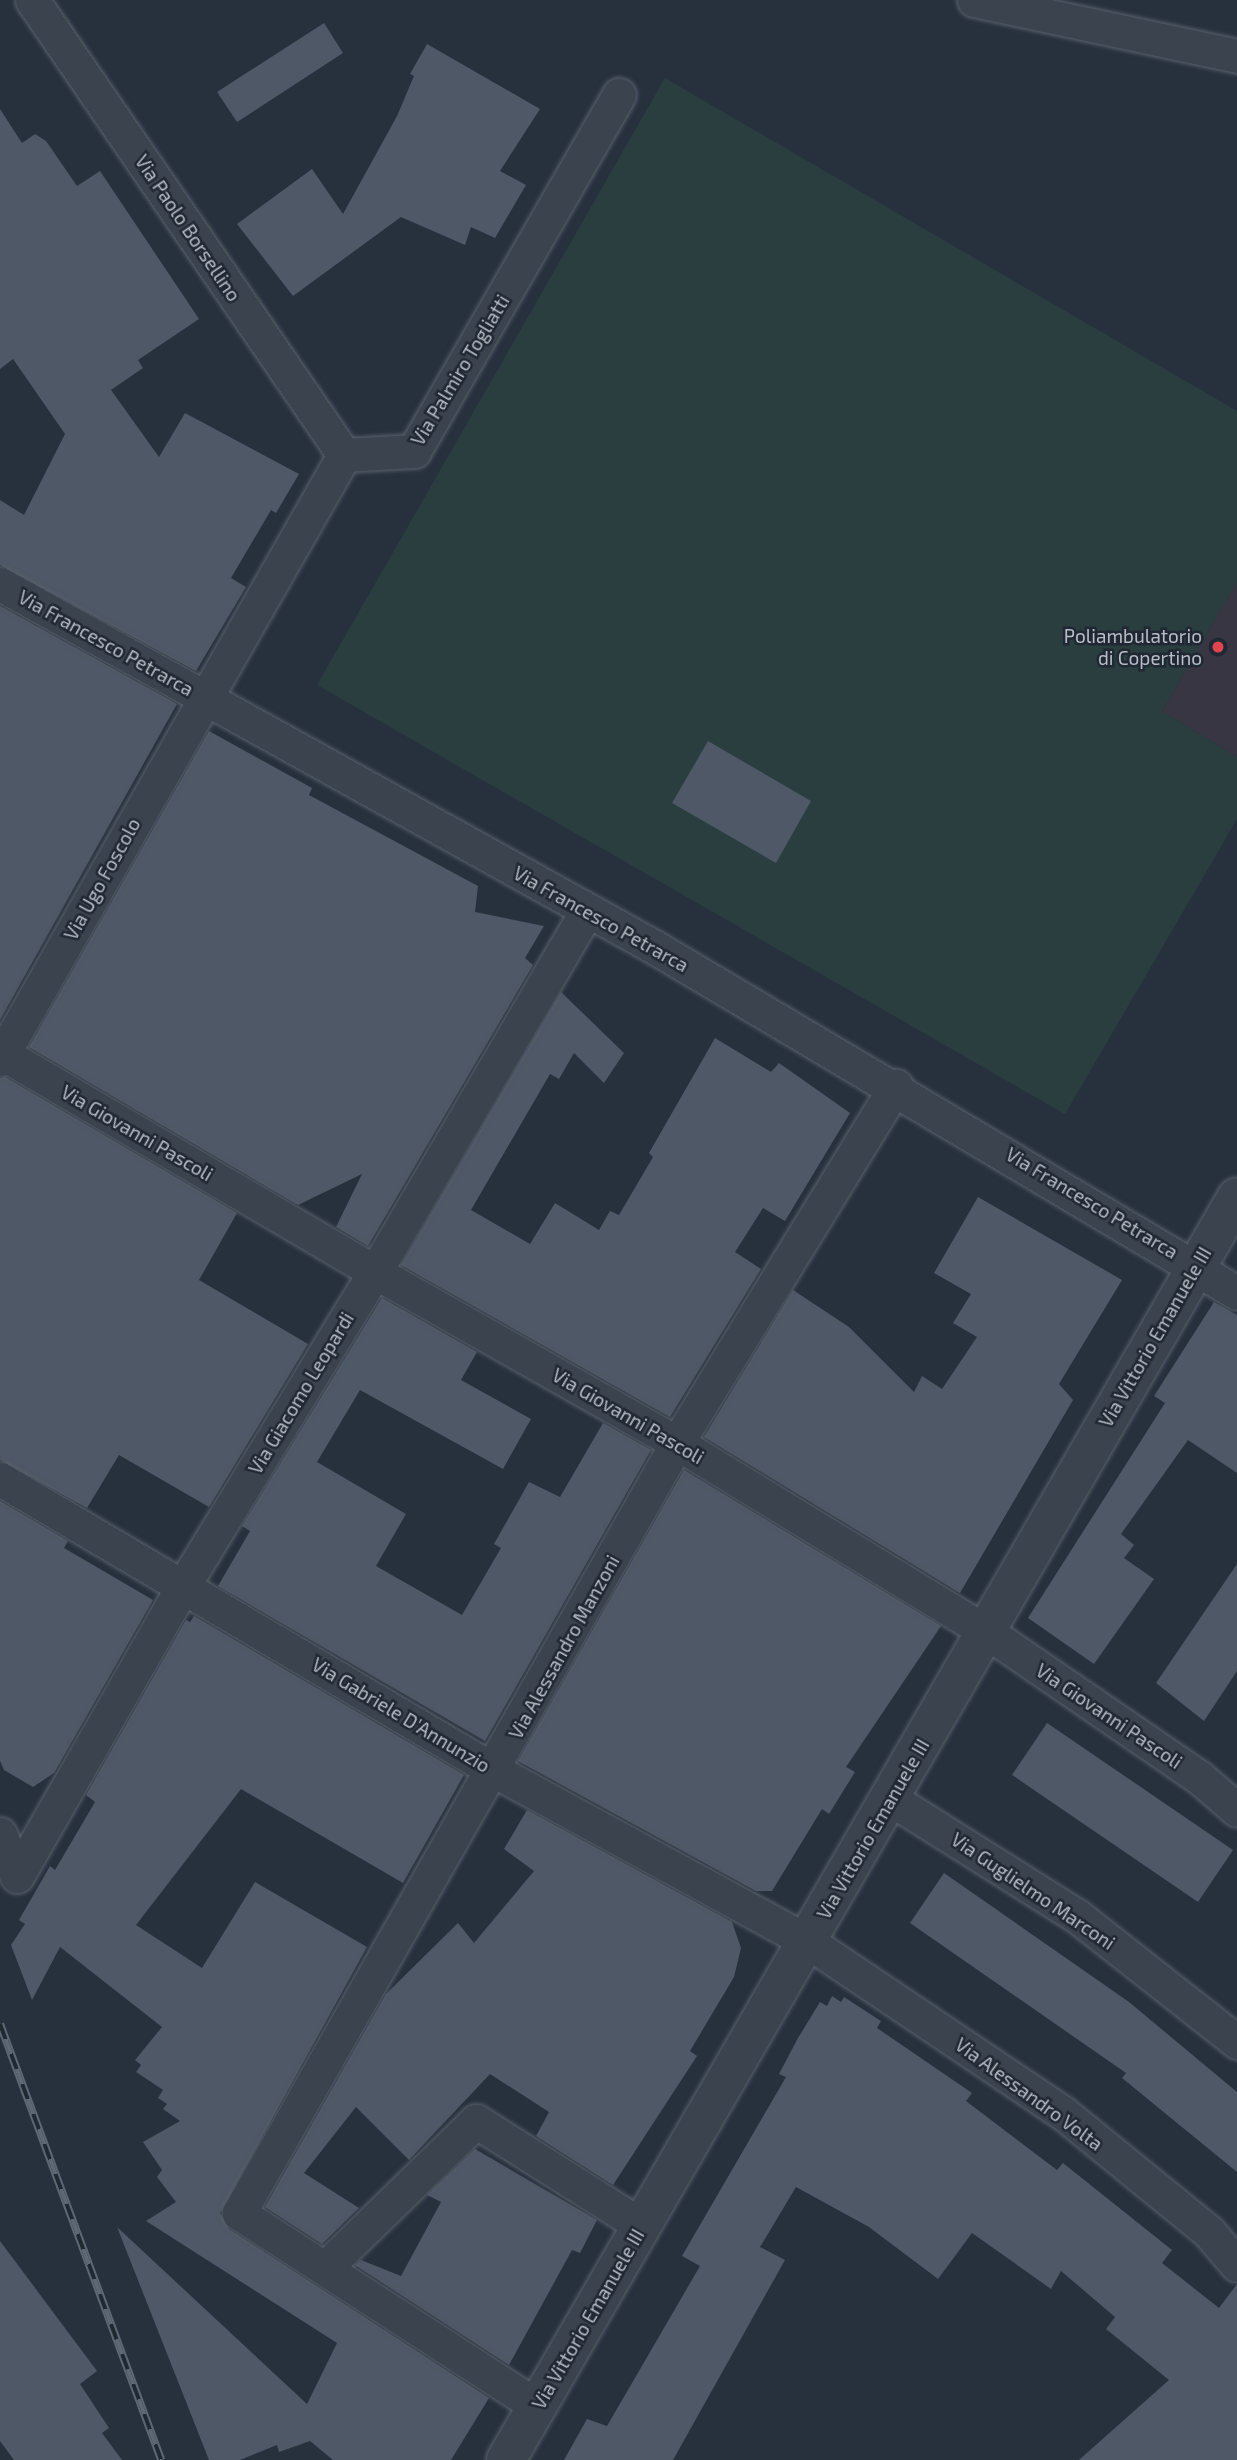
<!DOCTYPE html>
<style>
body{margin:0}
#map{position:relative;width:1237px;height:2460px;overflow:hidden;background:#27313e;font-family:"Exo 2",sans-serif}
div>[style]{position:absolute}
.medical>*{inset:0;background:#373642}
.green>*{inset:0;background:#2a3e40}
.building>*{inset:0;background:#4e5866}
.roads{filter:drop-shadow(0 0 2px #59616b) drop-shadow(0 0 2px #59616b)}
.minor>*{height:33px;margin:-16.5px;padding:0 16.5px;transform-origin:16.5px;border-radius:16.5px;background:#3b434e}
.tertiary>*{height:38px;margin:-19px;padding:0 19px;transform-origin:19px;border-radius:19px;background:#3b434e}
.rail>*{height:8px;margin-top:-4px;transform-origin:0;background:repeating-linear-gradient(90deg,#202833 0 16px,#5e6774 0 32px);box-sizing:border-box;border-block:2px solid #5e6774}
.dots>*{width:19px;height:19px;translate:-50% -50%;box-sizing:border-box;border:4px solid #202833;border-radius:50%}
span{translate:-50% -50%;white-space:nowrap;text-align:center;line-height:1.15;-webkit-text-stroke:5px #202833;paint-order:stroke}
.street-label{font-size:19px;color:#b8bec8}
.poi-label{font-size:19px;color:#b8bec8}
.right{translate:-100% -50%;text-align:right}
</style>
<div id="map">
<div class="medical">
<i style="clip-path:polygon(1237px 582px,1237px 757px,1162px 711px)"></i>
</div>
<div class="green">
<i style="clip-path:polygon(665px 78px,1237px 411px,1237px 582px,1162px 711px,1237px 757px,1237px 819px,1065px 1114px,317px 685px)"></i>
</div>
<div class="building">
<i style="clip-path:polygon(324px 23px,343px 53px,237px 122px,217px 92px)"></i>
<i style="clip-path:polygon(427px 44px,540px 109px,500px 171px,526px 185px,495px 238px,471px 227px,465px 245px,401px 217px,293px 296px,237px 224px,312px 169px,343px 214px,397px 116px,414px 76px,410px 74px)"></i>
<i style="clip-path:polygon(0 109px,22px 143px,35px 134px,46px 141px,77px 186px,100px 171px,199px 319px,138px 360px,143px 368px,111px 390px,159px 457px,185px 413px,299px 474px,276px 513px,271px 510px,231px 578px,246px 587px,196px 671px,0 565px,0 500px,24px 515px,65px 434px,13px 359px,0 369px)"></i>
<i style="clip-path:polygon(0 606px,177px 704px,0 1020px)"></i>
<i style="clip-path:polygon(209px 731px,312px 788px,309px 795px,478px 886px,475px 912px,544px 926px,525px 958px,533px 965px,368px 1246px,336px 1227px,362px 1174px,298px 1205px,29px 1047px)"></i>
<i style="clip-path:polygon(708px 741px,811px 801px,776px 863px,672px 803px)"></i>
<i style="clip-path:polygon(561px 992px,624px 1053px,604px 1083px,574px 1053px,559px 1079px,550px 1074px,471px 1210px,530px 1244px,555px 1203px,599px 1230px,610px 1211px,619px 1215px,653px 1157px,649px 1153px,715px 1038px,771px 1072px,779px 1063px,850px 1113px,785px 1221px,763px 1208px,735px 1252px,761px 1269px,670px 1417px,401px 1265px)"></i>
<i style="clip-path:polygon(5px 1077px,237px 1213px,199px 1280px,308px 1344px,209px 1507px,119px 1455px,87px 1508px,0 1460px,0 1078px)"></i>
<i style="clip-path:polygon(978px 1197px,1122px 1280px,1059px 1384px,1073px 1400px,960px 1593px,704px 1437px,793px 1290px,849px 1327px,914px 1392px,922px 1376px,942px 1389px,977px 1337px,953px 1323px,971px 1294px,934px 1273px)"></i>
<i style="clip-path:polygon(382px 1298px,477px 1352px,461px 1380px,531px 1419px,503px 1469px,360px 1390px,317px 1462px,406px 1514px,376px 1566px,462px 1615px,501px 1548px,494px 1544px,529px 1482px,560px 1497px,603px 1423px,651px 1450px,485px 1741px,218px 1586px,250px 1531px,242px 1526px)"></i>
<i style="clip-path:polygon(1214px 1302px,1237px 1315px,1237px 1473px,1188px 1440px,1121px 1534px,1134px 1545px,1124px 1558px,1154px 1579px,1094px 1664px,1028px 1618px,1165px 1403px,1154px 1396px)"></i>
<i style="clip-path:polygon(684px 1470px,941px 1626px,846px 1767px,855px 1772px,829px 1814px,822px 1809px,772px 1891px,756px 1891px,518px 1761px)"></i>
<i style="clip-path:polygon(0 1501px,68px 1541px,64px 1548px,153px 1600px,54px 1773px,33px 1787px,4px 1770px,0 1761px)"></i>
<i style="clip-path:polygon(1237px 1564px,1237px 1671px,1204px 1721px,1156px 1683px)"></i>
<i style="clip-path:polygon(194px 1616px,464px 1775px,403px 1883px,241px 1789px,136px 1925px,202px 1968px,255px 1882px,367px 1947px,220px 2213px,229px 2229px,489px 2398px,451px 2460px,333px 2460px,310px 2441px,279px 2452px,277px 2445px,240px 2460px,209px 2460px,117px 2227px,307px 2404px,337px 2343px,146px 2221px,176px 2202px,157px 2177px,162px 2170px,143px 2142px,180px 2121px,163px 2109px,167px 2104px,158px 2098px,163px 2090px,136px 2072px,141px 2065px,135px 2060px,162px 2027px,60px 1947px,32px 2000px,11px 1945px,25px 1924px,19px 1920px,50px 1866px,55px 1870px,95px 1802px,86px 1795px,186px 1620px,190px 1622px)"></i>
<i style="clip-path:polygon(1047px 1723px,1233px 1850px,1198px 1902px,1012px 1775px)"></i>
<i style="clip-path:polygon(527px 1810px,732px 1922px,741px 1948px,734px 1977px,690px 2051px,697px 2056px,613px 2185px,536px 2136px,549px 2112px,490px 2074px,409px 2160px,356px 2107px,304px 2173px,359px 2208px,322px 2244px,265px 2207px,386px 1994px,458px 1923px,474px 1943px,534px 1871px,504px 1849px)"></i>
<i style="clip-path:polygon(944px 1873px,1129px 2002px,1237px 2092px,1237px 2172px,1122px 2078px,1126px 2073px,910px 1923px)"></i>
<i style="clip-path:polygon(832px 1996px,841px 2002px,844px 1997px,881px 2021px,877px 2028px,972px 2093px,966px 2101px,1057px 2170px,1063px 2163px,1172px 2250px,1162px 2263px,1219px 2308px,1237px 2284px,1237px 2460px,1079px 2460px,1169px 2380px,1106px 2329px,1115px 2317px,1061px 2271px,1051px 2289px,972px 2233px,938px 2279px,869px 2227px,796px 2187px,760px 2247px,785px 2260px,673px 2460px,564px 2460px,587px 2419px,607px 2426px,700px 2266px,682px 2256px,786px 2077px,779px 2074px,798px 2038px,820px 2002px,827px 2006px)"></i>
<i style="clip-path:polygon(475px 2149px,597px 2220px,580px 2253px,572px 2250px,509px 2365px,355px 2265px,361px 2260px,401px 2276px,441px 2202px,427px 2195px)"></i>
<i style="clip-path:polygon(0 2241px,97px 2371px,80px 2384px,109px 2428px,102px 2433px,122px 2460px,14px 2460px,0 2441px)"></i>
</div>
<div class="roads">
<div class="minor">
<i style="left:32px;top:0;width:552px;rotate:55.56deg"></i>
<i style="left:974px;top:0;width:269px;rotate:12deg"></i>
<i style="left:0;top:584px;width:750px;rotate:29.02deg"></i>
<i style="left:656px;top:948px;width:676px;rotate:30.7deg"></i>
<i style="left:0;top:1052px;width:435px;rotate:30.4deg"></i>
<i style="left:375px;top:1272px;width:347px;rotate:29.5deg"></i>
<i style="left:677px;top:1443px;width:363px;rotate:31.4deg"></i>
<i style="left:987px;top:1632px;width:257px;rotate:34.4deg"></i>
<i style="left:1199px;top:1777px;width:50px;rotate:41deg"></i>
<i style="left:0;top:1059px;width:695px;rotate:-60.34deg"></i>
<i style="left:344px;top:455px;width:70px;rotate:-3.3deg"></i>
<i style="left:414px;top:451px;width:411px;rotate:-60.1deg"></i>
<i style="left:0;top:1479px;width:575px;rotate:30.54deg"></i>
<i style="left:495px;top:1771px;width:355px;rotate:28.6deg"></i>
<i style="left:807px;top:1941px;width:308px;rotate:33.9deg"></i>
<i style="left:1063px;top:2113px;width:188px;rotate:39.2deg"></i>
<i style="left:1209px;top:2232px;width:43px;rotate:49.7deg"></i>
<i style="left:891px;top:1799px;width:220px;rotate:32.2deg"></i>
<i style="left:1077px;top:1916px;width:204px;rotate:38.2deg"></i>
<i style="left:0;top:1834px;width:45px;rotate:68deg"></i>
<i style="left:17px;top:1876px;width:334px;rotate:-60.2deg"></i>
<i style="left:183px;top:1586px;width:368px;rotate:-58.6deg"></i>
<i style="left:375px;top:1272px;width:417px;rotate:-59.6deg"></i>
<i style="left:325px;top:2268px;width:211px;rotate:-44.2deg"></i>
<i style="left:476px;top:2121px;width:196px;rotate:32.3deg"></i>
<i style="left:537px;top:2406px;width:355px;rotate:-147.1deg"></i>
<i style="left:239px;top:2213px;width:886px;rotate:-60.37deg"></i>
<i style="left:677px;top:1443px;width:419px;rotate:-58.5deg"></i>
</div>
<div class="tertiary">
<i style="left:506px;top:2460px;width:1459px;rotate:-59.94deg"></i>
</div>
</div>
<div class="rail">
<i style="left:0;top:2024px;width:465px;rotate:69.7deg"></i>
</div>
<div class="dots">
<i style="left:1218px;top:647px;background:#e0444e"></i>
</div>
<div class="street-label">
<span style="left:188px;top:228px;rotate:56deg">Via Paolo Borsellino</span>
<span style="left:460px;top:370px;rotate:-59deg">Via Palmiro Togliatti</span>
<span style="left:106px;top:643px;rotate:29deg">Via Francesco Petrarca</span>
<span style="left:102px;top:879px;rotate:-61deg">Via Ugo Foscolo</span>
<span style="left:601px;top:919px;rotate:29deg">Via Francesco Petrarca</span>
<span style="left:137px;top:1133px;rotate:30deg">Via Giovanni Pascoli</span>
<span style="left:1092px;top:1203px;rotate:31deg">Via Francesco Petrarca</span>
<span style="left:1155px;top:1337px;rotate:-60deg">Via Vittorio Emanuele III</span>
<span style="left:301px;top:1393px;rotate:-59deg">Via Giacomo Leopardi</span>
<span style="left:628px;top:1416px;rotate:30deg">Via Giovanni Pascoli</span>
<span style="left:564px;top:1647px;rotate:-61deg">Via Alessandro Manzoni</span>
<span style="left:401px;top:1715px;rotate:31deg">Via Gabriele D'Annunzio</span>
<span style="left:1109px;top:1716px;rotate:34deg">Via Giovanni Pascoli</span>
<span style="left:873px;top:1829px;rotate:-60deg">Via Vittorio Emanuele III</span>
<span style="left:1033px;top:1891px;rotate:34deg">Via Guglielmo Marconi</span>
<span style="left:1029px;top:2094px;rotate:36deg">Via Alessandro Volta</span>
<span style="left:588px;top:2319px;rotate:-60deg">Via Vittorio Emanuele III</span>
</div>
<div class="poi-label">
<span class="right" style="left:1202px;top:647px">Poliambulatorio<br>di Copertino</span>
</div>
</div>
